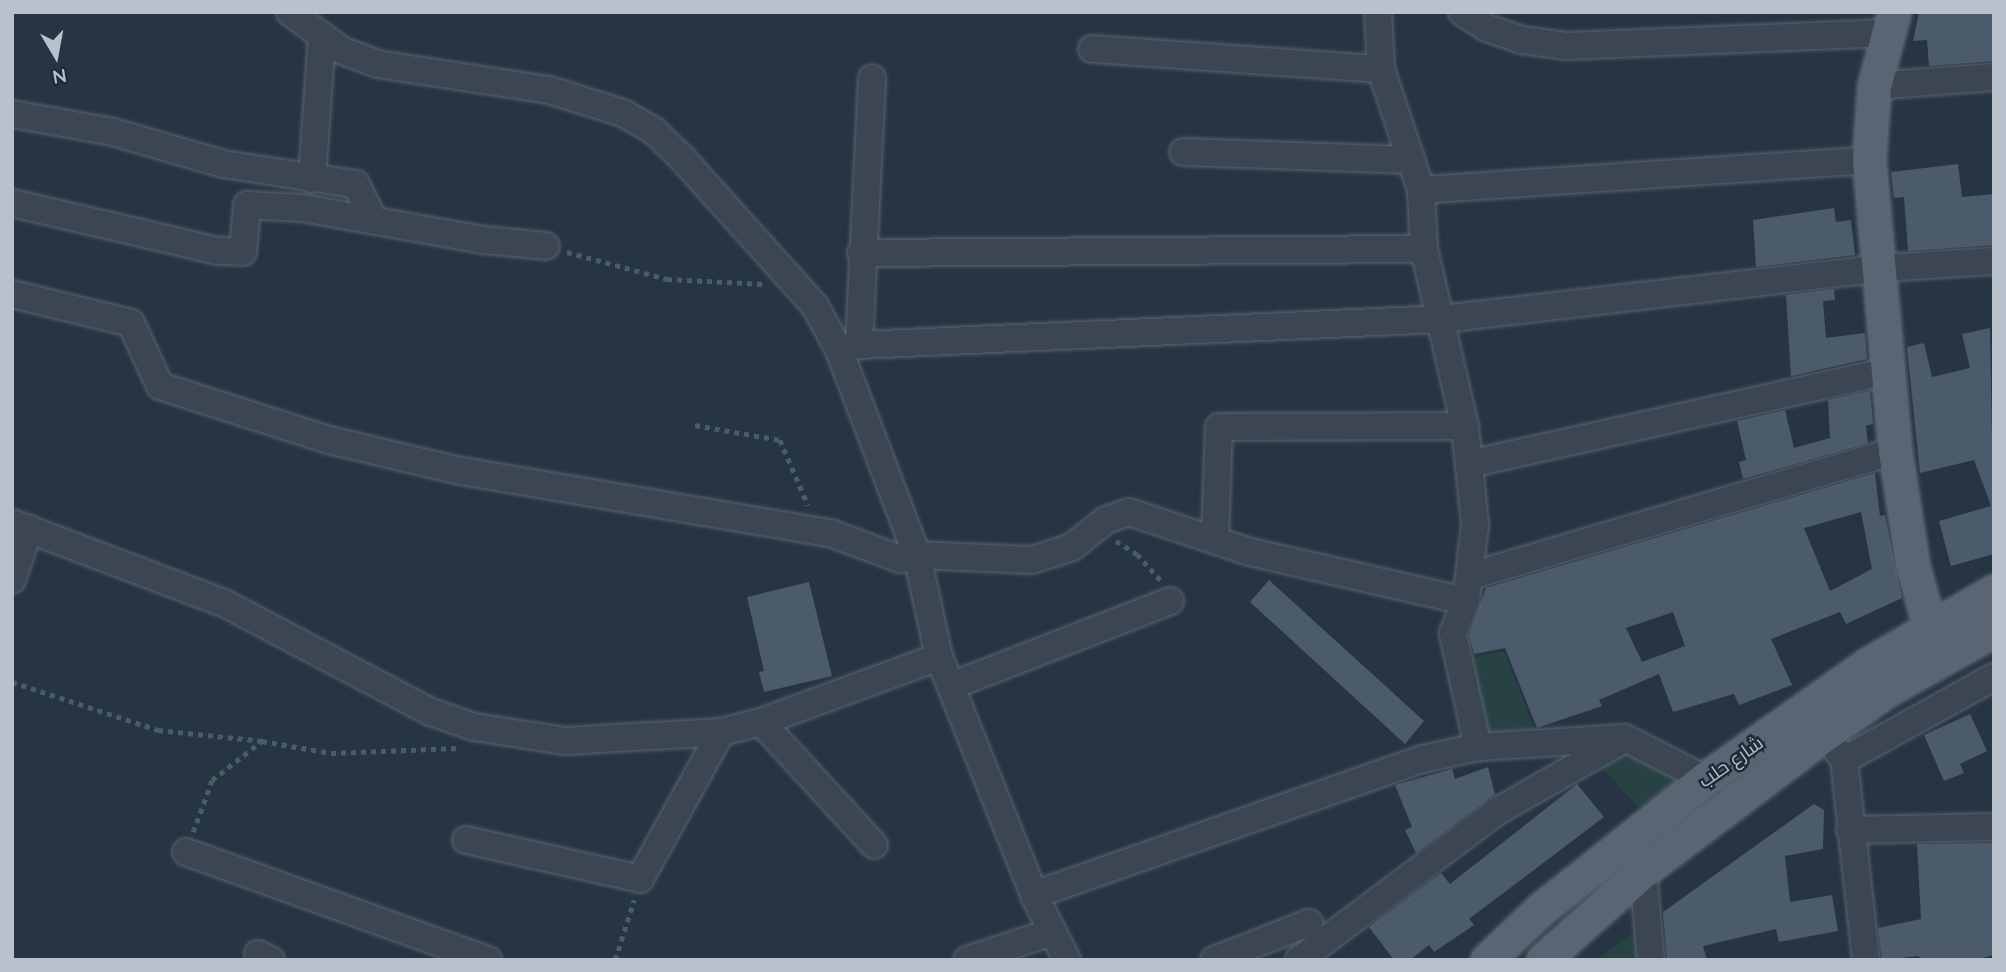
<!DOCTYPE html>
<meta charset="utf-8">
<style>
body{margin:0}
#map{position:relative;width:2006px;height:972px;overflow:hidden;background:#263443;font-family:Quicksand,Cairo,sans-serif}
div>[style]{position:absolute}
.green>*{inset:0;background:#284244}
.building>*{inset:0;background:#4c5b6c}
.path>*{height:4.5px;margin-top:-2.25px;transform-origin:0;background:repeating-linear-gradient(90deg,#465f60 0 5px,transparent 0 10px)}
.roads{filter:drop-shadow(0 0 2px #596470) drop-shadow(0 0 2px #596470)}
.minor>*{height:26px;margin:-13px;padding:0 13px;transform-origin:13px;border-radius:13px;background:#3b4652}
.major>*{height:33px;margin:-16.5px;padding:0 16.5px;transform-origin:16.5px;border-radius:16.5px;background:#596572}
span{translate:-50% -50%;white-space:nowrap;text-align:center;line-height:1.15;-webkit-text-stroke:5px #1f2b38;paint-order:stroke}
.street-label{font-size:19px;color:#b8c1cc}
.frame{position:absolute;inset:0;border:14px solid #b8c1cc;pointer-events:none}
.north{position:absolute;left:21px;top:21px;width:70px;height:70px;-webkit-text-stroke:5px #1f2b38;paint-order:stroke;rotate:170deg;font-size:19px;font-weight:700;line-height:28px;text-align:center;color:#b8c1cc}
.north::after{content:'';display:block;margin:auto;width:24px;height:32px;background:#b8c1cc;clip-path:polygon(50% 0,100% 100%,50% 72%,0 100%)}
</style>
<div id="map">
<div class="green">
<i style="clip-path:polygon(1504px 651px,1535px 730px,1484px 732px,1470px 658px)"></i>
<i style="clip-path:polygon(1628px 748px,1681px 782px,1639px 808px,1598px 764px)"></i>
<i style="clip-path:polygon(1640px 927px,1642px 960px,1597px 960px)"></i>
</div>
<div class="building">
<i style="clip-path:polygon(1919px 12px,1994px 12px,1994px 61px,1929px 66px,1927px 40px,1913px 41px)"></i>
<i style="clip-path:polygon(1958px 164px,1962px 197px,1994px 194px,1994px 245px,1908px 251px,1904px 197px,1894px 198px,1891px 172px)"></i>
<i style="clip-path:polygon(1834px 208px,1836px 222px,1851px 220px,1855px 255px,1756px 267px,1753px 220px)"></i>
<i style="clip-path:polygon(1834px 289px,1835px 300px,1823px 301px,1826px 338px,1865px 333px,1867px 359px,1791px 376px,1786px 295px)"></i>
<i style="clip-path:polygon(1990px 328px,1994px 554px,1951px 566px,1939px 521px,1991px 506px,1974px 460px,1920px 473px,1907px 347px,1924px 343px,1932px 377px,1970px 368px,1962px 334px)"></i>
<i style="clip-path:polygon(1870px 391px,1873px 424px,1866px 426px,1868px 443px,1743px 479px,1739px 462px,1746px 460px,1737px 421px,1785px 410px,1794px 448px,1830px 438px,1828px 400px)"></i>
<i style="clip-path:polygon(evenodd,1875px 473px,1880px 516px,1885px 515px,1902px 598px,1846px 624px,1840px 612px,1771px 639px,1792px 685px,1739px 705px,1734px 694px,1673px 712px,1659px 674px,1599px 700px,1602px 706px,1537px 728px,1505px 648px,1474px 654px,1469px 635px,1486px 588px,1875px 473px,1861px 512px,1872px 569px,1830px 591px,1804px 528px,1861px 512px,1875px 473px,1673px 612px,1685px 646px,1642px 662px,1626px 628px,1673px 612px)"></i>
<i style="clip-path:polygon(1269px 580px,1424px 721px,1405px 744px,1250px 602px)"></i>
<i style="clip-path:polygon(809px 582px,832px 676px,764px 692px,759px 672px,764px 671px,747px 597px)"></i>
<i style="clip-path:polygon(1970px 714px,1987px 751px,1960px 764px,1964px 773px,1944px 781px,1924px 735px)"></i>
<i style="clip-path:polygon(1488px 767px,1495px 794px,1416px 853px,1405px 830px,1412px 827px,1395px 785px,1452px 769px,1455px 779px)"></i>
<i style="clip-path:polygon(1577px 784px,1604px 817px,1469px 919px,1474px 925px,1434px 952px,1429px 945px,1410px 960px,1394px 960px,1369px 927px,1441px 873px,1450px 884px)"></i>
<i style="clip-path:polygon(1814px 804px,1824px 810px,1823px 849px,1785px 856px,1790px 902px,1832px 895px,1838px 931px,1779px 942px,1776px 929px,1703px 946px,1707px 960px,1667px 960px,1663px 912px)"></i>
<i style="clip-path:polygon(1994px 843px,1994px 955px,1974px 960px,1920px 960px,1919px 956px,1882px 960px,1878px 928px,1921px 919px,1917px 844px)"></i>
</div>
<div class="path">
<i style="left:567px;top:252px;width:104px;rotate:15.1deg"></i>
<i style="left:667px;top:279px;width:97px;rotate:3deg"></i>
<i style="left:695px;top:425px;width:86px;rotate:10deg"></i>
<i style="left:780px;top:440px;width:71px;rotate:66.7deg"></i>
<i style="left:1116px;top:541px;width:25px;rotate:32deg"></i>
<i style="left:1137px;top:554px;width:36px;rotate:48deg"></i>
<i style="left:12px;top:682px;width:154px;rotate:18.2deg"></i>
<i style="left:158px;top:730px;width:105px;rotate:6deg"></i>
<i style="left:193px;top:832px;width:55px;rotate:-69.9deg"></i>
<i style="left:212px;top:780px;width:63px;rotate:-38deg"></i>
<i style="left:262px;top:741px;width:70px;rotate:9.9deg"></i>
<i style="left:331px;top:753px;width:128px;rotate:-2.2deg"></i>
<i style="left:615px;top:960px;width:63px;rotate:-72.4deg"></i>
</div>
<div class="roads">
<div class="minor">
<i style="left:290px;top:12px;width:64px;rotate:36.7deg"></i>
<i style="left:341px;top:50px;width:39px;rotate:21deg"></i>
<i style="left:377px;top:64px;width:174px;rotate:8.6deg"></i>
<i style="left:549px;top:90px;width:77px;rotate:17.3deg"></i>
<i style="left:623px;top:113px;width:36px;rotate:30deg"></i>
<i style="left:654px;top:131px;width:36px;rotate:44deg"></i>
<i style="left:680px;top:156px;width:202px;rotate:48deg"></i>
<i style="left:815px;top:306px;width:50px;rotate:61.4deg"></i>
<i style="left:839px;top:350px;width:219px;rotate:69.2deg"></i>
<i style="left:917px;top:555px;width:104px;rotate:77.8deg"></i>
<i style="left:939px;top:657px;width:256px;rotate:68.2deg"></i>
<i style="left:1034px;top:895px;width:73px;rotate:63.1deg"></i>
<i style="left:1378px;top:12px;width:57px;rotate:87deg"></i>
<i style="left:1381px;top:69px;width:127px;rotate:71.7deg"></i>
<i style="left:1421px;top:190px;width:59px;rotate:87.1deg"></i>
<i style="left:1424px;top:249px;width:182px;rotate:77deg"></i>
<i style="left:1465px;top:426px;width:100px;rotate:84.2deg"></i>
<i style="left:1475px;top:525px;width:77px;rotate:96.8deg"></i>
<i style="left:1462px;top:12px;width:30px;rotate:33deg"></i>
<i style="left:1487px;top:28px;width:36px;rotate:19deg"></i>
<i style="left:1521px;top:40px;width:45px;rotate:7.6deg"></i>
<i style="left:1566px;top:46px;width:323px;rotate:-2.3deg"></i>
<i style="left:1092px;top:49px;width:290px;rotate:4deg"></i>
<i style="left:1874px;top:86px;width:120px;rotate:-4.3deg"></i>
<i style="left:12px;top:114px;width:103px;rotate:10.1deg"></i>
<i style="left:113px;top:132px;width:115px;rotate:16.2deg"></i>
<i style="left:223px;top:164px;width:134px;rotate:8.6deg"></i>
<i style="left:356px;top:184px;width:39px;rotate:64deg"></i>
<i style="left:1183px;top:152px;width:229px;rotate:2deg"></i>
<i style="left:312px;top:179px;width:144px;rotate:-86deg"></i>
<i style="left:1421px;top:190px;width:449px;rotate:-3.8deg"></i>
<i style="left:12px;top:203px;width:212px;rotate:13.1deg"></i>
<i style="left:219px;top:251px;width:24px;rotate:2deg"></i>
<i style="left:243px;top:252px;width:47px;rotate:-85.1deg"></i>
<i style="left:247px;top:205px;width:55px;rotate:3.1deg"></i>
<i style="left:302px;top:208px;width:185px;rotate:10deg"></i>
<i style="left:484px;top:240px;width:62px;rotate:5.5deg"></i>
<i style="left:861px;top:253px;width:563px;rotate:-0.41deg"></i>
<i style="left:12px;top:294px;width:122px;rotate:13.7deg"></i>
<i style="left:131px;top:323px;width:69px;rotate:65.3deg"></i>
<i style="left:160px;top:386px;width:177px;rotate:17.7deg"></i>
<i style="left:329px;top:440px;width:130px;rotate:13.3deg"></i>
<i style="left:456px;top:470px;width:379px;rotate:9.6deg"></i>
<i style="left:830px;top:533px;width:75px;rotate:20.4deg"></i>
<i style="left:900px;top:559px;width:17px;rotate:-13deg"></i>
<i style="left:917px;top:555px;width:115px;rotate:2.5deg"></i>
<i style="left:1032px;top:560px;width:42px;rotate:-18deg"></i>
<i style="left:1072px;top:547px;width:43px;rotate:-38.5deg"></i>
<i style="left:1106px;top:520px;width:24px;rotate:-19deg"></i>
<i style="left:1129px;top:512px;width:127px;rotate:18.3deg"></i>
<i style="left:1250px;top:552px;width:221px;rotate:12.8deg"></i>
<i style="left:1466px;top:601px;width:35px;rotate:112deg"></i>
<i style="left:1453px;top:634px;width:116px;rotate:77.5deg"></i>
<i style="left:859px;top:345px;width:267px;rotate:-87.2deg"></i>
<i style="left:839px;top:350px;width:21px;rotate:-14deg"></i>
<i style="left:859px;top:345px;width:584px;rotate:-2.55deg"></i>
<i style="left:1442px;top:319px;width:443px;rotate:-6.6deg"></i>
<i style="left:1882px;top:268px;width:112px;rotate:-3.6deg"></i>
<i style="left:1469px;top:464px;width:429px;rotate:-12.5deg"></i>
<i style="left:12px;top:523px;width:227px;rotate:20.7deg"></i>
<i style="left:224px;top:603px;width:234px;rotate:27.8deg"></i>
<i style="left:431px;top:712px;width:46px;rotate:19.2deg"></i>
<i style="left:474px;top:727px;width:93px;rotate:8.7deg"></i>
<i style="left:566px;top:741px;width:155px;rotate:-3.3deg"></i>
<i style="left:721px;top:732px;width:41px;rotate:-14deg"></i>
<i style="left:761px;top:722px;width:189px;rotate:-20.1deg"></i>
<i style="left:1215px;top:540px;width:113px;rotate:-88deg"></i>
<i style="left:1219px;top:427px;width:246px;rotate:-0.2deg"></i>
<i style="left:1470px;top:576px;width:443px;rotate:-16.4deg"></i>
<i style="left:12px;top:580px;width:54px;rotate:-71.6deg"></i>
<i style="left:951px;top:686px;width:235px;rotate:-21.2deg"></i>
<i style="left:1815px;top:720px;width:49px;rotate:54.1deg"></i>
<i style="left:1844px;top:760px;width:201px;rotate:83.7deg"></i>
<i style="left:761px;top:722px;width:167px;rotate:47.4deg"></i>
<i style="left:1844px;top:760px;width:171px;rotate:-29deg"></i>
<i style="left:1850px;top:830px;width:144px;rotate:-1.2deg"></i>
<i style="left:466px;top:840px;width:178px;rotate:12.6deg"></i>
<i style="left:640px;top:879px;width:168px;rotate:-61.1deg"></i>
<i style="left:186px;top:852px;width:321px;rotate:19.7deg"></i>
<i style="left:1643px;top:871px;width:89px;rotate:84.9deg"></i>
<i style="left:1034px;top:895px;width:412px;rotate:-19.3deg"></i>
<i style="left:1423px;top:759px;width:56px;rotate:-12.3deg"></i>
<i style="left:1478px;top:747px;width:147px;rotate:-3.5deg"></i>
<i style="left:1625px;top:738px;width:90px;rotate:27.1deg"></i>
<i style="left:258px;top:954px;width:14px;rotate:25deg"></i>
<i style="left:967px;top:960px;width:89px;rotate:-18.2deg"></i>
<i style="left:1214px;top:960px;width:102px;rotate:-21.3deg"></i>
<i style="left:1299px;top:960px;width:246px;rotate:-36.9deg"></i>
<i style="left:1496px;top:812px;width:144px;rotate:-29.6deg"></i>
</div>
<div class="major">
<i style="left:1894px;top:12px;width:77px;rotate:105.1deg"></i>
<i style="left:1874px;top:86px;width:74px;rotate:93.9deg"></i>
<i style="left:1869px;top:160px;width:292px;rotate:84.9deg"></i>
<i style="left:1895px;top:451px;width:117px;rotate:81.2deg"></i>
<i style="left:1913px;top:567px;width:45px;rotate:74.4deg"></i>
<i style="left:1925px;top:610px;width:49px;rotate:59.2deg"></i>
<i style="left:1487px;top:960px;width:74px;rotate:-43.4deg"></i>
<i style="left:1541px;top:909px;width:209px;rotate:-38.4deg"></i>
<i style="left:1705px;top:779px;width:199px;rotate:-35.2deg"></i>
<i style="left:1868px;top:664px;width:146px;rotate:-30.1deg"></i>
<i style="left:1543px;top:960px;width:134px;rotate:-41.7deg"></i>
<i style="left:1643px;top:871px;width:228px;rotate:-37deg"></i>
<i style="left:1825px;top:734px;width:76px;rotate:-35.4deg"></i>
<i style="left:1887px;top:690px;width:123px;rotate:-29.3deg"></i>
</div>
</div>
<div class="street-label">
<span style="left:1731px;top:762px;rotate:-35deg">شارع حلب</span>
</div>
<div class="frame"></div>
<div class="north">N</div>
</div>
